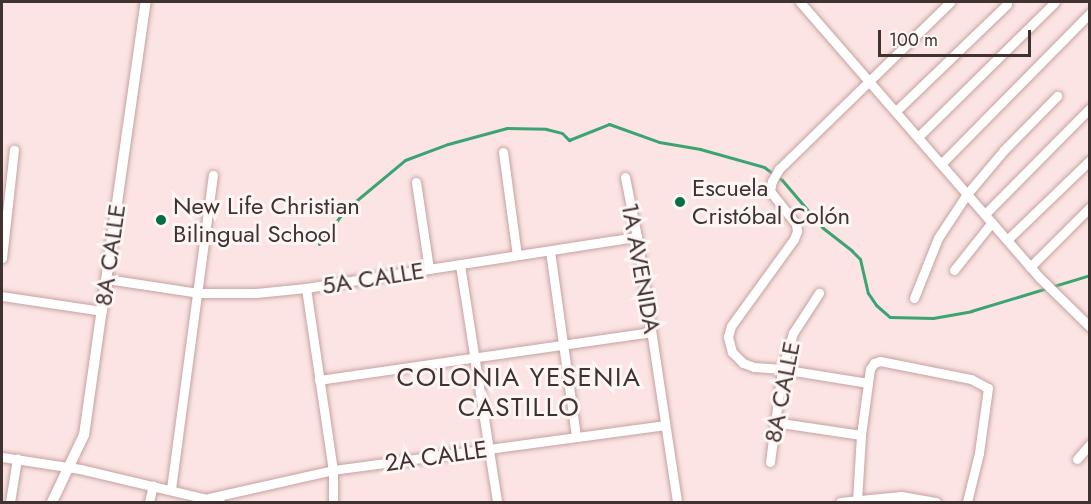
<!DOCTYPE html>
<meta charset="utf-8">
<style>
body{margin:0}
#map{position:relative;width:1091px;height:504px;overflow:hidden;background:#fbe4e3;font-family:Jost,sans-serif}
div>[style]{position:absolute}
.stream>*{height:3px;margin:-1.5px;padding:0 1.5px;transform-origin:1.5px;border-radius:1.5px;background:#3ba470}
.roads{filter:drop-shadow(0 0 2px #c6a2a1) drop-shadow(0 0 2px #c6a2a1)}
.minor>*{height:9px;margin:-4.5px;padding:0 4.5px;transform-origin:4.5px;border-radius:4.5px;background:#fff}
.tertiary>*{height:10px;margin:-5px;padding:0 5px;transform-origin:5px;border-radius:5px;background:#fff}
.dots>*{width:16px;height:16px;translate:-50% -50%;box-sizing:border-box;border:3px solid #fdf6f5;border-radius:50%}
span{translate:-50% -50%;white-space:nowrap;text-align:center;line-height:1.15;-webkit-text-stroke:6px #fdf6f5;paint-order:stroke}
.poi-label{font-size:24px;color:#413232}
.left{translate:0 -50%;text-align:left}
.street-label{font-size:24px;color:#413232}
.neighbourhood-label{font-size:26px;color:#413232;letter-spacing:1.5px}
.frame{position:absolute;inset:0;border:3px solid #413232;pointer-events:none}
.scale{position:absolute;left:878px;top:30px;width:153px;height:27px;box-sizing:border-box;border:3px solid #413232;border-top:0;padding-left:8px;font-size:18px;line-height:21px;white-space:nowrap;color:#413232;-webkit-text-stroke:4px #fdf6f5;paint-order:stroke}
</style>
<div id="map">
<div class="stream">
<i style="left:319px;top:244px;width:43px;rotate:-52.6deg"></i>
<i style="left:345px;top:210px;width:78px;rotate:-39.8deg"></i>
<i style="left:405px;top:160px;width:46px;rotate:-20.4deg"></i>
<i style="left:448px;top:144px;width:61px;rotate:-15.2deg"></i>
<i style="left:507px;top:128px;width:39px;rotate:1deg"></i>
<i style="left:546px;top:129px;width:16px;rotate:14deg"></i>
<i style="left:562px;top:133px;width:10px;rotate:45deg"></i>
<i style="left:569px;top:140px;width:43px;rotate:-21.8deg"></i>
<i style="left:609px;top:124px;width:53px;rotate:19.8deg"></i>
<i style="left:659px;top:142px;width:42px;rotate:9.7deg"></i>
<i style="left:700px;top:149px;width:66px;rotate:15.7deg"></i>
<i style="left:764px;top:167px;width:22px;rotate:36deg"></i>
<i style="left:782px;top:180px;width:63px;rotate:49.5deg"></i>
<i style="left:823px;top:228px;width:37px;rotate:38deg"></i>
<i style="left:852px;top:251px;width:11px;rotate:45deg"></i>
<i style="left:860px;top:259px;width:35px;rotate:77deg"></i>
<i style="left:868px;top:293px;width:14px;rotate:56deg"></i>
<i style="left:876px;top:305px;width:18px;rotate:41deg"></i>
<i style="left:890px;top:317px;width:43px;rotate:1.3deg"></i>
<i style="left:933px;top:318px;width:39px;rotate:-10deg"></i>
<i style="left:971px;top:311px;width:124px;rotate:-16.8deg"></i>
</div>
<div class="roads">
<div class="minor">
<i style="left:800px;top:2px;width:366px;rotate:49deg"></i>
<i style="left:1040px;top:278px;width:70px;rotate:44.4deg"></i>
<i style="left:896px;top:111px;width:154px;rotate:-43.9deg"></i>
<i style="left:918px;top:137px;width:192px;rotate:-44.6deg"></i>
<i style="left:503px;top:152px;width:104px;rotate:82.3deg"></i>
<i style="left:941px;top:164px;width:212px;rotate:-45.4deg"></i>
<i style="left:625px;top:177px;width:61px;rotate:78.7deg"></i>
<i style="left:637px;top:237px;width:268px;rotate:81.4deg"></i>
<i style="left:416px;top:182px;width:88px;rotate:81.5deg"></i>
<i style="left:985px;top:214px;width:149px;rotate:-45.3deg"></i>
<i style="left:1007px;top:240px;width:115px;rotate:-43.9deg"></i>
<i style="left:550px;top:251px;width:187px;rotate:82deg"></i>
<i style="left:2px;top:258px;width:109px;rotate:-83.7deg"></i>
<i style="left:460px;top:265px;width:240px;rotate:81.1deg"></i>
<i style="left:1030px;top:267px;width:85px;rotate:-45deg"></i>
<i style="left:954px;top:270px;width:61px;rotate:-51.6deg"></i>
<i style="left:107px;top:279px;width:92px;rotate:8.7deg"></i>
<i style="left:198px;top:293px;width:58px"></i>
<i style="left:256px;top:293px;width:50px;rotate:-5.7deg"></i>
<i style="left:306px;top:288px;width:335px;rotate:-8.8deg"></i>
<i style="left:306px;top:288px;width:184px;rotate:81.6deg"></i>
<i style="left:333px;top:470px;width:32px;rotate:90deg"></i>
<i style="left:2px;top:296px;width:101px;rotate:8.5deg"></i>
<i style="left:914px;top:298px;width:65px;rotate:-68.2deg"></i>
<i style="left:938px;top:238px;width:53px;rotate:-56.6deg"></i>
<i style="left:967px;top:194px;width:57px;rotate:-49.9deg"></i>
<i style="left:1004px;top:150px;width:76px;rotate:-45.5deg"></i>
<i style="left:319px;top:380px;width:335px;rotate:-8.2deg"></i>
<i style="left:868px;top:383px;width:87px;rotate:-170.8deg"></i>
<i style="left:782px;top:369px;width:28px;rotate:-176deg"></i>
<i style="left:754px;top:367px;width:12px;rotate:-160deg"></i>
<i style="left:743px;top:363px;width:16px;rotate:-135deg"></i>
<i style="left:732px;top:352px;width:16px;rotate:-105deg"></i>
<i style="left:728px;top:337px;width:11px;rotate:-75deg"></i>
<i style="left:731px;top:326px;width:107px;rotate:-54.1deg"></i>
<i style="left:794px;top:239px;width:9px;rotate:-69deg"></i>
<i style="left:797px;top:231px;width:7px;rotate:-98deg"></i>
<i style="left:796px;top:224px;width:42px;rotate:-128.2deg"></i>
<i style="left:770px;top:191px;width:10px;rotate:-79deg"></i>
<i style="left:772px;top:181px;width:14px;rotate:-60deg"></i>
<i style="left:779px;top:169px;width:239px;rotate:-44.3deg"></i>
<i style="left:774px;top:422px;width:88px;rotate:8.5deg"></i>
<i style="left:2px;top:457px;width:79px;rotate:8.7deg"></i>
<i style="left:80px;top:469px;width:144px;rotate:13.3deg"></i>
<i style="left:1077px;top:459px;width:20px;rotate:-49deg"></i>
<i style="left:770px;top:462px;width:94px;rotate:-82.6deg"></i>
<i style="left:782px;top:369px;width:38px;rotate:-73deg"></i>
<i style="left:793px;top:333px;width:48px;rotate:-57deg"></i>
<i style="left:171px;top:489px;width:317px;rotate:-82.4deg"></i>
<i style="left:209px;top:498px;width:127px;rotate:-12.7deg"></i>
<i style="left:333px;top:470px;width:335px;rotate:-7.7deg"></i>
<i style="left:857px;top:501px;width:66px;rotate:-86.5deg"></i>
<i style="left:861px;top:435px;width:52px;rotate:-82.3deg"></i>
<i style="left:868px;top:383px;width:14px;rotate:-82deg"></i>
<i style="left:870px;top:369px;width:7px;rotate:-56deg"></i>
<i style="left:874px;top:363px;width:6px;rotate:-18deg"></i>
<i style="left:880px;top:361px;width:93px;rotate:11.2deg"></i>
<i style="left:971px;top:379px;width:19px;rotate:28deg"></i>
<i style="left:988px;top:388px;width:66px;rotate:97.9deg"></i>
<i style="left:979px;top:453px;width:50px;rotate:103.8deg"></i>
<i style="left:10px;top:502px;width:44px;rotate:-80.8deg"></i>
<i style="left:149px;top:502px;width:17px;rotate:-77deg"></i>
<i style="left:840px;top:502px;width:61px;rotate:-5.6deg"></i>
<i style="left:901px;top:496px;width:36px;rotate:10deg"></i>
</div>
<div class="tertiary">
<i style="left:52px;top:502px;width:74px;rotate:-64.5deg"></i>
<i style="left:84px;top:435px;width:437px;rotate:-81.9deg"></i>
</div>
</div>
<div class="dots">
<i style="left:680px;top:202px;background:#066e44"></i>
<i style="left:161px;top:220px;background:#066e44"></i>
</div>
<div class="poi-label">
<span class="left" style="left:692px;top:202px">Escuela<br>Cristóbal Colón</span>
<span class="left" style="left:173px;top:220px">New Life Christian<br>Bilingual School</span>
</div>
<div class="street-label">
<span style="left:110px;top:255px;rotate:-82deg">8A CALLE</span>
<span style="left:641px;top:268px;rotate:80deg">1A AVENIDA</span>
<span style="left:373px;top:278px;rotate:-9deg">5A CALLE</span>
<span style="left:782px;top:392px;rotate:-79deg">8A CALLE</span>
<span style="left:436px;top:456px;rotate:-8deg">2A CALLE</span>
</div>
<div class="neighbourhood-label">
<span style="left:519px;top:393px">COLONIA YESENIA<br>CASTILLO</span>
</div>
<div class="frame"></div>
<div class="scale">100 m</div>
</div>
